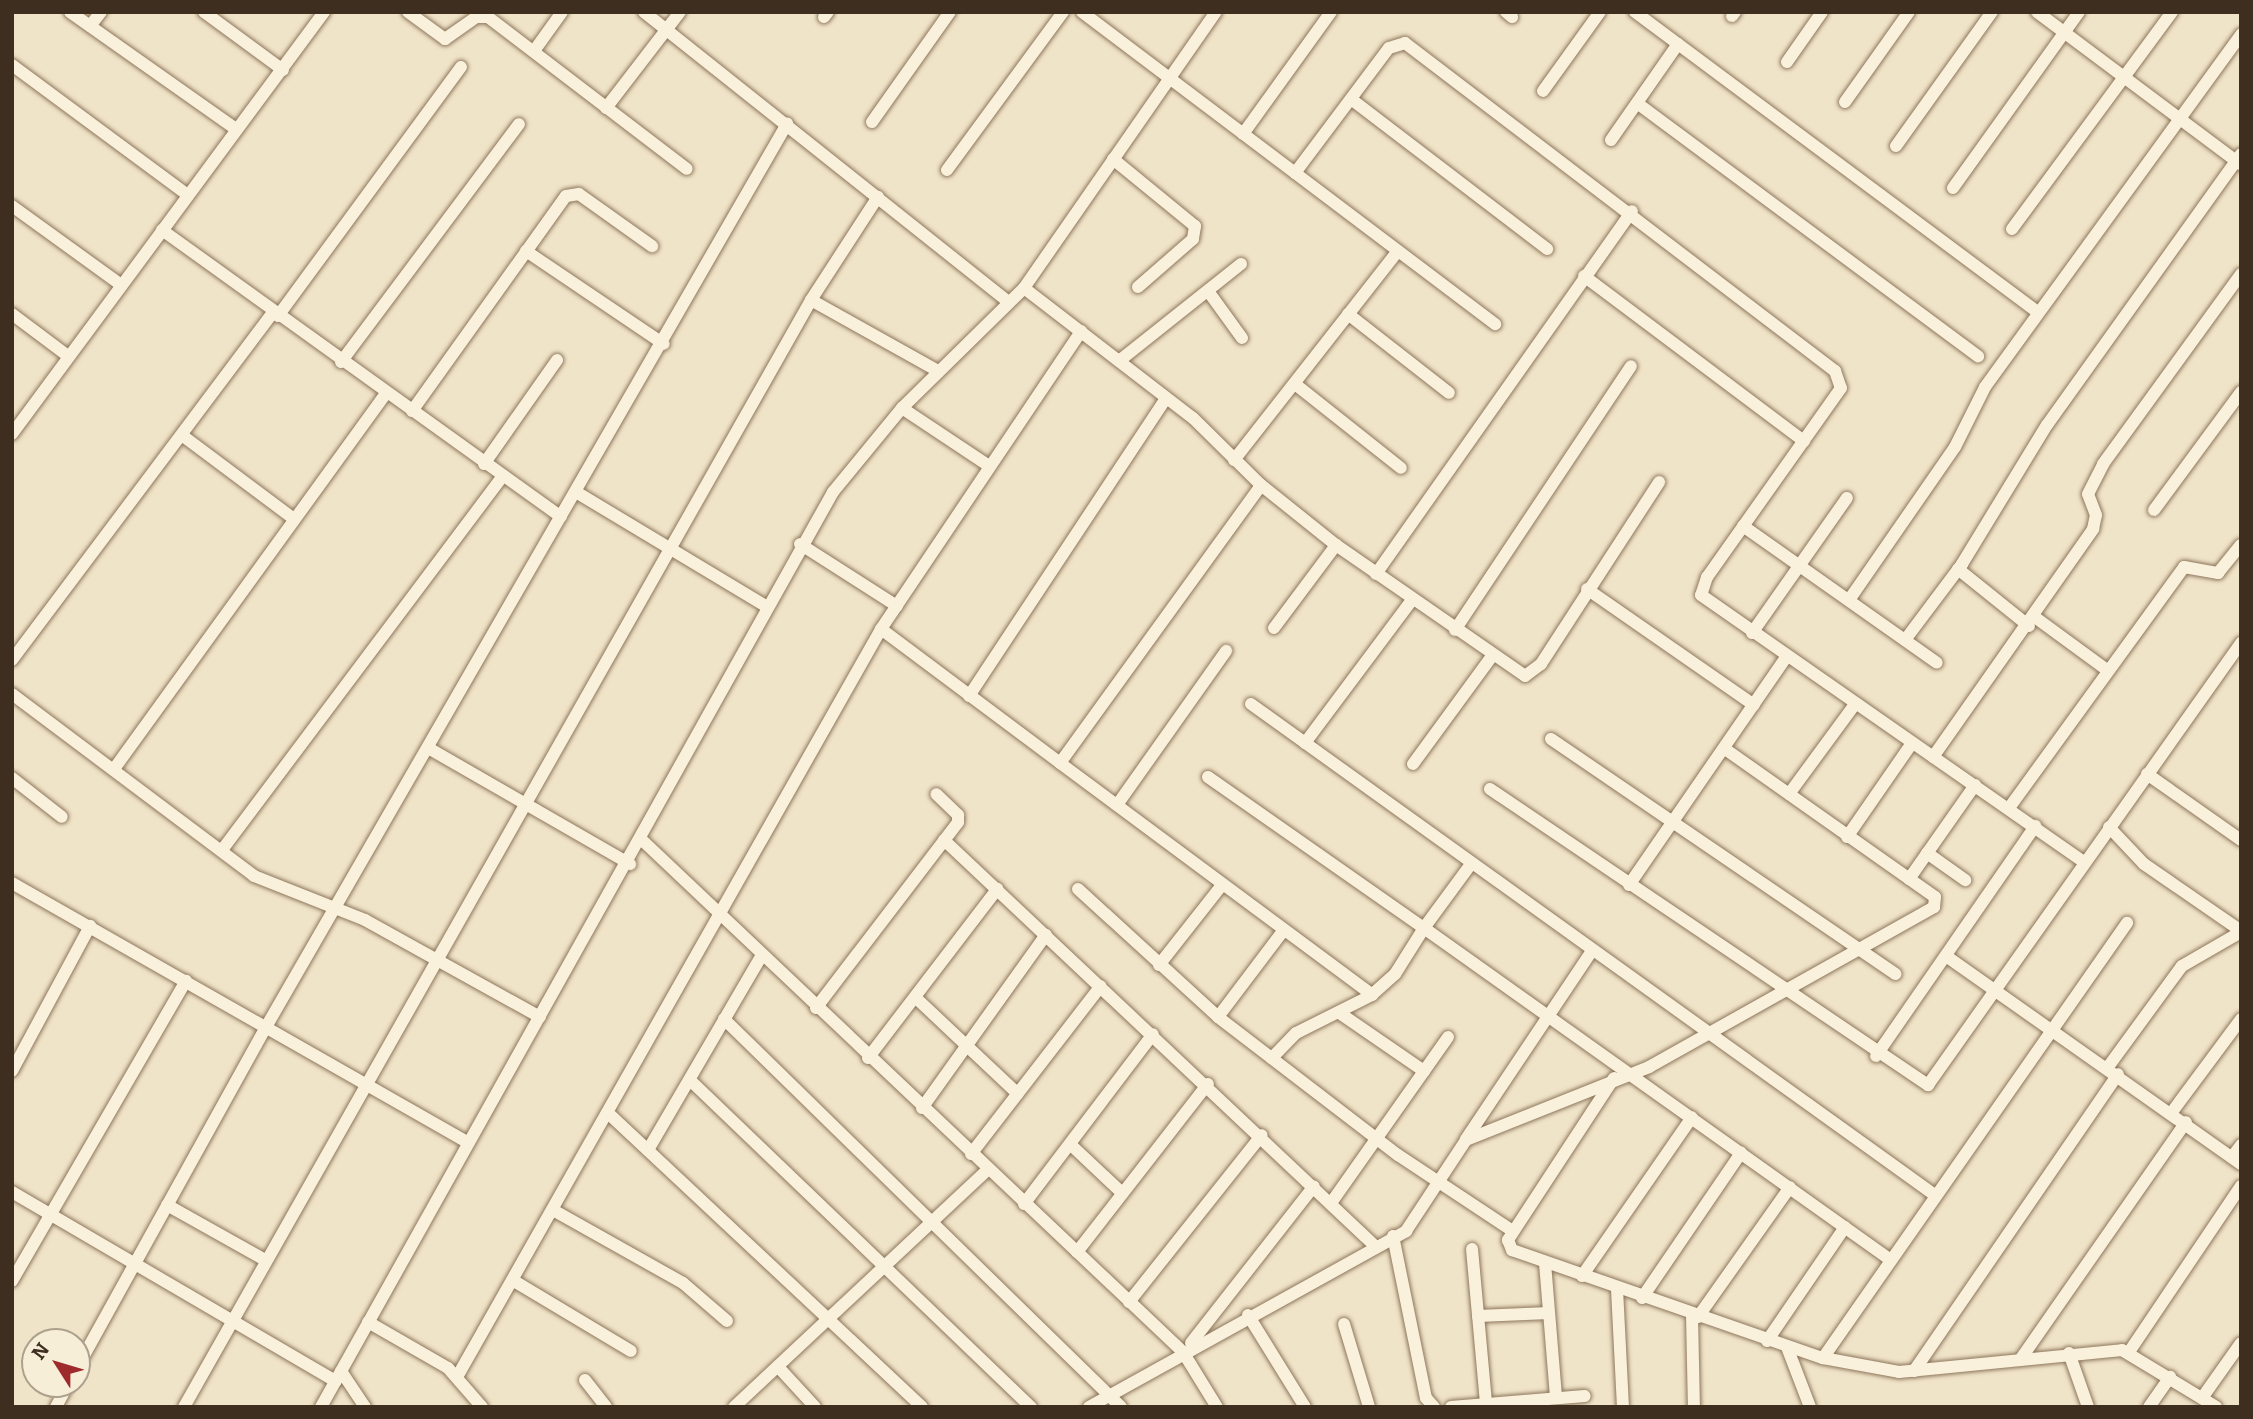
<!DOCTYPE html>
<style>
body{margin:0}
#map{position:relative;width:2253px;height:1419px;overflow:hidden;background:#f0e4c8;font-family:Bitter,serif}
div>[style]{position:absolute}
.roads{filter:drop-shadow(0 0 2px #8d765c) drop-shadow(0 0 2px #8d765c)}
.minor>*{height:12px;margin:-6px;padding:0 6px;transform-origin:6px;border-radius:6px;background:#faf1dc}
span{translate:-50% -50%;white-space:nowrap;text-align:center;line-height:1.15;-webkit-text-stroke:7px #f7eed8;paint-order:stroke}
.frame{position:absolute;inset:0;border:14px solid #3d2e20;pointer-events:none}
.north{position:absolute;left:21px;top:1328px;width:70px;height:70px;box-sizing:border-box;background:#f7eed8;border:2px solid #ada18e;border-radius:50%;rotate:307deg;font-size:19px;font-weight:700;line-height:28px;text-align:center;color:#3d2e20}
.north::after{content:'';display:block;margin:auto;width:24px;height:32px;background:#9e2a2b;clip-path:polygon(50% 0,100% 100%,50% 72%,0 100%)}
</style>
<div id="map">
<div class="roads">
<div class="minor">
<i style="left:70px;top:12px;width:203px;rotate:35.2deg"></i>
<i style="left:204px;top:12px;width:98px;rotate:36.3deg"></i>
<i style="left:408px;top:12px;width:46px;rotate:36.1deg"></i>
<i style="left:445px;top:39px;width:38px;rotate:-35deg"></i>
<i style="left:476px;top:17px;width:12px"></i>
<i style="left:488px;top:17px;width:250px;rotate:37.4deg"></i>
<i style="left:644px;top:12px;width:466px;rotate:38.5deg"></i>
<i style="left:1082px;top:12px;width:518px;rotate:37.07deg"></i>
<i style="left:1506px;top:12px;width:8px;rotate:40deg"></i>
<i style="left:2037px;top:12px;width:254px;rotate:36.8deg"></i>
<i style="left:1732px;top:16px;width:5px;rotate:-53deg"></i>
<i style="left:824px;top:17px;width:6px;rotate:-51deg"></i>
<i style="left:90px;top:26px;width:18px;rotate:-52deg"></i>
<i style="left:1678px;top:44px;width:449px;rotate:36.7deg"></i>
<i style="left:534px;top:51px;width:48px;rotate:-54.3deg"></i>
<i style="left:1787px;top:62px;width:61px;rotate:-55deg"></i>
<i style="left:12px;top:65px;width:219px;rotate:36.5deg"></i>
<i style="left:1543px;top:91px;width:97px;rotate:-54.2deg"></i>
<i style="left:1351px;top:99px;width:247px;rotate:37.4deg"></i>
<i style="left:1845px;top:102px;width:110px;rotate:-54.6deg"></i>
<i style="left:1637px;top:103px;width:425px;rotate:36.6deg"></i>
<i style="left:606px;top:108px;width:121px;rotate:-52.4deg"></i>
<i style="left:872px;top:122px;width:135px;rotate:-54.7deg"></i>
<i style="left:1243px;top:134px;width:150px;rotate:-54.2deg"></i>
<i style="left:1611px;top:140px;width:117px;rotate:-55.1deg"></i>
<i style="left:1678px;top:44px;width:54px;rotate:-143.3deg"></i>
<i style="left:1896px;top:146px;width:165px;rotate:-54.4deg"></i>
<i style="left:1113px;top:159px;width:106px;rotate:39.3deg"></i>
<i style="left:1195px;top:226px;width:13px;rotate:99deg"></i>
<i style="left:1193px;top:239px;width:73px;rotate:138.9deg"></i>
<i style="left:947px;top:170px;width:196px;rotate:-53.7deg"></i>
<i style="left:1295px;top:173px;width:156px;rotate:-53.1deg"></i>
<i style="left:1389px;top:48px;width:17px;rotate:-17deg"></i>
<i style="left:1405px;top:43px;width:541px;rotate:37.34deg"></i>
<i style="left:1835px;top:371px;width:18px;rotate:71deg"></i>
<i style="left:1841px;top:388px;width:232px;rotate:125.3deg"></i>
<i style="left:1707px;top:577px;width:19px;rotate:108deg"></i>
<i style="left:1701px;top:595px;width:467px;rotate:34.9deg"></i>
<i style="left:1953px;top:188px;width:216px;rotate:-54.4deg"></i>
<i style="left:12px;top:206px;width:135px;rotate:35.9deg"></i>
<i style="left:2012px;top:229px;width:270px;rotate:-53.6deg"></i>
<i style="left:162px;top:230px;width:491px;rotate:35.7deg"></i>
<i style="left:526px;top:251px;width:166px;rotate:34deg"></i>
<i style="left:1584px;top:276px;width:275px;rotate:36.9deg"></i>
<i style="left:1024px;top:288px;width:213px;rotate:37.6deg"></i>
<i style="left:1193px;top:418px;width:95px;rotate:44.6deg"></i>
<i style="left:1261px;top:485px;width:96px;rotate:38.7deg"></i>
<i style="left:1336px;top:545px;width:230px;rotate:34.7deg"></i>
<i style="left:1525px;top:676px;width:20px;rotate:-37deg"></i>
<i style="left:1541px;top:664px;width:217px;rotate:-57deg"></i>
<i style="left:1208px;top:291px;width:58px;rotate:54.1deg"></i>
<i style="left:811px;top:300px;width:123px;rotate:-57deg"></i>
<i style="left:12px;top:314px;width:70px;rotate:36.9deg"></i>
<i style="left:1348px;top:314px;width:128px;rotate:38deg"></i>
<i style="left:278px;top:316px;width:309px;rotate:-53.7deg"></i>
<i style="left:1119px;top:361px;width:156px;rotate:-38.5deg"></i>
<i style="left:341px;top:362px;width:297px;rotate:-53.2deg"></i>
<i style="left:1295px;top:384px;width:135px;rotate:38.4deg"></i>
<i style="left:902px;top:408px;width:105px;rotate:33.7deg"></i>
<i style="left:412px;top:411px;width:264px;rotate:-54.4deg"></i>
<i style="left:566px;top:196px;width:13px;rotate:-9deg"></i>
<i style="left:579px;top:194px;width:90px;rotate:35.5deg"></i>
<i style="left:12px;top:434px;width:525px;rotate:-53.52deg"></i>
<i style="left:183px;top:436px;width:139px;rotate:36.8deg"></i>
<i style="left:1234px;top:460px;width:264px;rotate:-51.9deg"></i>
<i style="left:484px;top:464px;width:127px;rotate:-54.9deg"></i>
<i style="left:576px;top:492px;width:222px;rotate:31deg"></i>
<i style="left:2154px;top:510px;width:147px;rotate:-53.6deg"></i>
<i style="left:1743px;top:526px;width:237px;rotate:35.2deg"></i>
<i style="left:800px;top:544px;width:115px;rotate:32.6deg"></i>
<i style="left:1958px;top:569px;width:91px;rotate:38.8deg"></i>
<i style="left:1376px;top:574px;width:444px;rotate:-54.8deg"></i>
<i style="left:1587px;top:589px;width:203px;rotate:34.8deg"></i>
<i style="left:1849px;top:600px;width:186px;rotate:-55.3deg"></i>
<i style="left:1955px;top:447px;width:67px;rotate:-63.4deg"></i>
<i style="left:1985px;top:387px;width:436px;rotate:-54deg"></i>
<i style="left:2036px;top:618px;width:88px;rotate:36.2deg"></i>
<i style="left:1274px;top:628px;width:104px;rotate:-53.2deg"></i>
<i style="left:881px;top:629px;width:224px;rotate:36.8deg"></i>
<i style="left:1060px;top:763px;width:343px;rotate:-54.1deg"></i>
<i style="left:1455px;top:630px;width:317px;rotate:-56.3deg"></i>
<i style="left:1752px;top:633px;width:165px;rotate:-54.9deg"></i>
<i style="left:1905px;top:640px;width:95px;rotate:-53.1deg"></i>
<i style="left:1962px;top:564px;width:163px;rotate:-58.6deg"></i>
<i style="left:2047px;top:425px;width:333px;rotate:-54.4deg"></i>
<i style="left:12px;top:660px;width:435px;rotate:-53.1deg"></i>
<i style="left:12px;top:694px;width:303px;rotate:36.9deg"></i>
<i style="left:254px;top:876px;width:119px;rotate:21.6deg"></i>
<i style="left:365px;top:920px;width:200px;rotate:29deg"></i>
<i style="left:969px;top:696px;width:357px;rotate:-56.5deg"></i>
<i style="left:1251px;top:704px;width:838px;rotate:35.68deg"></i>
<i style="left:1551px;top:739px;width:417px;rotate:34.3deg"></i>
<i style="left:1305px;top:743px;width:179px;rotate:-53.2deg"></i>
<i style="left:430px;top:749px;width:231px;rotate:29.9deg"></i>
<i style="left:1933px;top:757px;width:279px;rotate:-54.9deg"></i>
<i style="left:2093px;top:529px;width:14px;rotate:-78deg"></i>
<i style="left:2096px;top:515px;width:22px;rotate:-111deg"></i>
<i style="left:2088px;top:494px;width:34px;rotate:-63deg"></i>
<i style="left:2103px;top:464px;width:235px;rotate:-54deg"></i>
<i style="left:1060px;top:763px;width:389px;rotate:36.6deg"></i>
<i style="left:1413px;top:764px;width:134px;rotate:-53.8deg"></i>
<i style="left:114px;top:769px;width:463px;rotate:-54.1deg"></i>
<i style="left:2147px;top:774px;width:115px;rotate:35.1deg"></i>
<i style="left:1208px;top:777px;width:264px;rotate:35deg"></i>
<i style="left:1424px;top:928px;width:54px;rotate:122.2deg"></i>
<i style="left:1395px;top:974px;width:31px;rotate:138deg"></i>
<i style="left:1372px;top:995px;width:85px;rotate:153.4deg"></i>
<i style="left:1296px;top:1033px;width:35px;rotate:134deg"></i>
<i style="left:12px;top:778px;width:63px;rotate:38deg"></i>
<i style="left:1490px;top:789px;width:529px;rotate:34.05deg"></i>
<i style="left:1928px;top:1085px;width:542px;rotate:-54.7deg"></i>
<i style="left:1789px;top:794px;width:112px;rotate:-53.7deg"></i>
<i style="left:1117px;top:805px;width:189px;rotate:-54.7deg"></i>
<i style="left:2009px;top:808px;width:298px;rotate:-54deg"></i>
<i style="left:2184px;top:567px;width:35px;rotate:10deg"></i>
<i style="left:2218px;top:573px;width:36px;rotate:-51deg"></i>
<i style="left:2109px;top:827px;width:51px;rotate:46.6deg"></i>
<i style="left:2144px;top:864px;width:118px;rotate:34.6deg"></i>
<i style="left:1847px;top:837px;width:114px;rotate:-55.3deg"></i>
<i style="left:642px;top:840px;width:745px;rotate:43.42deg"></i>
<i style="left:1183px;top:1352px;width:65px;rotate:58.3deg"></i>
<i style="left:944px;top:840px;width:591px;rotate:43.29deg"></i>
<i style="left:222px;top:850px;width:468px;rotate:-53.1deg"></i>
<i style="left:1927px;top:853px;width:47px;rotate:35.4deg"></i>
<i style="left:1471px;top:864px;width:79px;rotate:126.3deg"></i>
<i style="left:1424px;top:928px;width:569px;rotate:35.42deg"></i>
<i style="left:1909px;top:879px;width:115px;rotate:-54.9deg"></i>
<i style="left:12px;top:883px;width:524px;rotate:29.65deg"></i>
<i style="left:1629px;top:885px;width:277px;rotate:-55.4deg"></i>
<i style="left:1078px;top:889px;width:190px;rotate:42.4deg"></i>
<i style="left:1218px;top:1017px;width:227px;rotate:37.5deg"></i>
<i style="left:1398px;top:1155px;width:138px;rotate:33.5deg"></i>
<i style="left:1946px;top:956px;width:361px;rotate:35.2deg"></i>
<i style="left:1159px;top:965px;width:102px;rotate:-51.8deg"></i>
<i style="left:915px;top:997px;width:141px;rotate:43.3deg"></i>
<i style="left:816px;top:1008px;width:234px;rotate:-52.6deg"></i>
<i style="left:958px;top:822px;width:7px;rotate:-90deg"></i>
<i style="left:958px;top:815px;width:30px;rotate:-136deg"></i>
<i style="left:1341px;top:1014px;width:101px;rotate:34.5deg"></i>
<i style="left:1218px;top:1017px;width:108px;rotate:-52.9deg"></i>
<i style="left:724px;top:1019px;width:555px;rotate:44.34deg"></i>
<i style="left:1876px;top:1056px;width:280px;rotate:-55.3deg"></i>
<i style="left:868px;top:1058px;width:213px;rotate:-52.6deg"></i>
<i style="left:2108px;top:1067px;width:125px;rotate:-53.8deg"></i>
<i style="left:2182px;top:966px;width:68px;rotate:-30deg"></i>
<i style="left:12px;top:1071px;width:165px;rotate:-61.7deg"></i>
<i style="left:1614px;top:1078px;width:194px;rotate:123.2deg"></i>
<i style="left:1508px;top:1240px;width:11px;rotate:68deg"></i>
<i style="left:1512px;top:1250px;width:329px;rotate:19.2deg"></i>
<i style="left:1823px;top:1358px;width:77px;rotate:10.4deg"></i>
<i style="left:1899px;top:1372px;width:224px;rotate:-5.6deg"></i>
<i style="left:2122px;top:1350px;width:110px;rotate:31.2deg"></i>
<i style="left:692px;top:1082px;width:470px;rotate:43.8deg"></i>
<i style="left:922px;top:1108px;width:213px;rotate:-54.4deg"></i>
<i style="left:2172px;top:1112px;width:116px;rotate:-53.4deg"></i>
<i style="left:608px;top:1113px;width:430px;rotate:43.1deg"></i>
<i style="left:1466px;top:1139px;width:225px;rotate:-56.2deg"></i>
<i style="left:1070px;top:1144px;width:71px;rotate:43.3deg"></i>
<i style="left:648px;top:1150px;width:226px;rotate:-59.7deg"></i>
<i style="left:971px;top:1154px;width:212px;rotate:-52.3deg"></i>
<i style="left:2232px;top:1157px;width:15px;rotate:-53deg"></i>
<i style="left:12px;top:1192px;width:375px;rotate:30.3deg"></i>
<i style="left:1331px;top:1203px;width:203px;rotate:-54.8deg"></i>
<i style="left:1024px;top:1204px;width:213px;rotate:-52.8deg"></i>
<i style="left:167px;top:1205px;width:112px;rotate:29.3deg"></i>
<i style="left:553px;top:1210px;width:149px;rotate:29.3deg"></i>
<i style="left:683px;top:1283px;width:58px;rotate:40.8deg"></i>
<i style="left:1393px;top:1236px;width:165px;rotate:78.5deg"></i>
<i style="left:1426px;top:1398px;width:12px;rotate:48deg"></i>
<i style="left:1472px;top:1249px;width:156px;rotate:84.8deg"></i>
<i style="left:1077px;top:1252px;width:213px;rotate:-52.1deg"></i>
<i style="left:1545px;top:1263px;width:135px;rotate:85.3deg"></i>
<i style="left:1582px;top:1276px;width:193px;rotate:-55.3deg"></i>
<i style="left:12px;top:1281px;width:347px;rotate:-59.9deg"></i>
<i style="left:514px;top:1281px;width:136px;rotate:30.9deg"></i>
<i style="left:1617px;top:1289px;width:118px;rotate:87.1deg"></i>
<i style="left:1642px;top:1298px;width:176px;rotate:-55.7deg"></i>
<i style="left:1129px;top:1302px;width:213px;rotate:-51.5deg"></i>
<i style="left:1248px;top:1315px;width:108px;rotate:58.2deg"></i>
<i style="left:1692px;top:1315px;width:92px;rotate:88.8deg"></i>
<i style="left:1478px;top:1316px;width:71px;rotate:-2.4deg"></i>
<i style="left:1698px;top:1317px;width:159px;rotate:-54.7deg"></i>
<i style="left:368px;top:1322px;width:92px;rotate:29.9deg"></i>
<i style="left:448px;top:1368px;width:52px;rotate:48.9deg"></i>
<i style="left:1344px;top:1324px;width:87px;rotate:73.2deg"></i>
<i style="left:1767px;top:1341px;width:138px;rotate:-55.6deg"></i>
<i style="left:1191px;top:1343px;width:199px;rotate:-51.9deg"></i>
<i style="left:1787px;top:1347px;width:64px;rotate:69deg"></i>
<i style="left:2129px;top:1352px;width:200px;rotate:-56deg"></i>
<i style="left:2069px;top:1353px;width:57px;rotate:70.6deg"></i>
<i style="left:1823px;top:1358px;width:531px;rotate:-55.05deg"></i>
<i style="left:2020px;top:1360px;width:290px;rotate:-55.1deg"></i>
<i style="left:77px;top:1368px;width:390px;rotate:-61deg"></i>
<i style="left:266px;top:1027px;width:1043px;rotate:-60.02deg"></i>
<i style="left:781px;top:1370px;width:50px;rotate:47.4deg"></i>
<i style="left:341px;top:1371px;width:43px;rotate:56.3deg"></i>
<i style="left:1914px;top:1371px;width:360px;rotate:-55.5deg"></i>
<i style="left:457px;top:1377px;width:860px;rotate:-60.45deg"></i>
<i style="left:881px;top:629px;width:359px;rotate:-56.1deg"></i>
<i style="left:585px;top:1380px;width:34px;rotate:52deg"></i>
<i style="left:2202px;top:1398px;width:67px;rotate:-54.7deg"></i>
<i style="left:56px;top:1407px;width:26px;rotate:-62deg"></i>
<i style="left:184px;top:1407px;width:1272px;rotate:-60.47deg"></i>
<i style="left:811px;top:300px;width:145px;rotate:29.2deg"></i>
<i style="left:321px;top:1407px;width:1049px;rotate:-60.77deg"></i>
<i style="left:833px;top:492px;width:109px;rotate:-50.6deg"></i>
<i style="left:902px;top:408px;width:171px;rotate:-44.5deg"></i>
<i style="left:1024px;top:288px;width:336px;rotate:-55.2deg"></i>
<i style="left:734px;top:1407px;width:348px;rotate:-43.1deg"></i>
<i style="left:1089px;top:1407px;width:363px;rotate:-29deg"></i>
<i style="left:1406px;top:1231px;width:109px;rotate:-56.6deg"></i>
<i style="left:1466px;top:1140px;width:197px;rotate:-21.7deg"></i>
<i style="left:1649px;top:1067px;width:327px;rotate:-29.3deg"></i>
<i style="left:1934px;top:907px;width:10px;rotate:-84deg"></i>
<i style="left:1935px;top:897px;width:258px;rotate:-144.8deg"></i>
<i style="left:1451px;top:1407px;width:134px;rotate:-4.7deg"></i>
<i style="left:2149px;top:1407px;width:37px;rotate:-55deg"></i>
</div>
</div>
<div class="frame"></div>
<div class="north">N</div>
</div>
